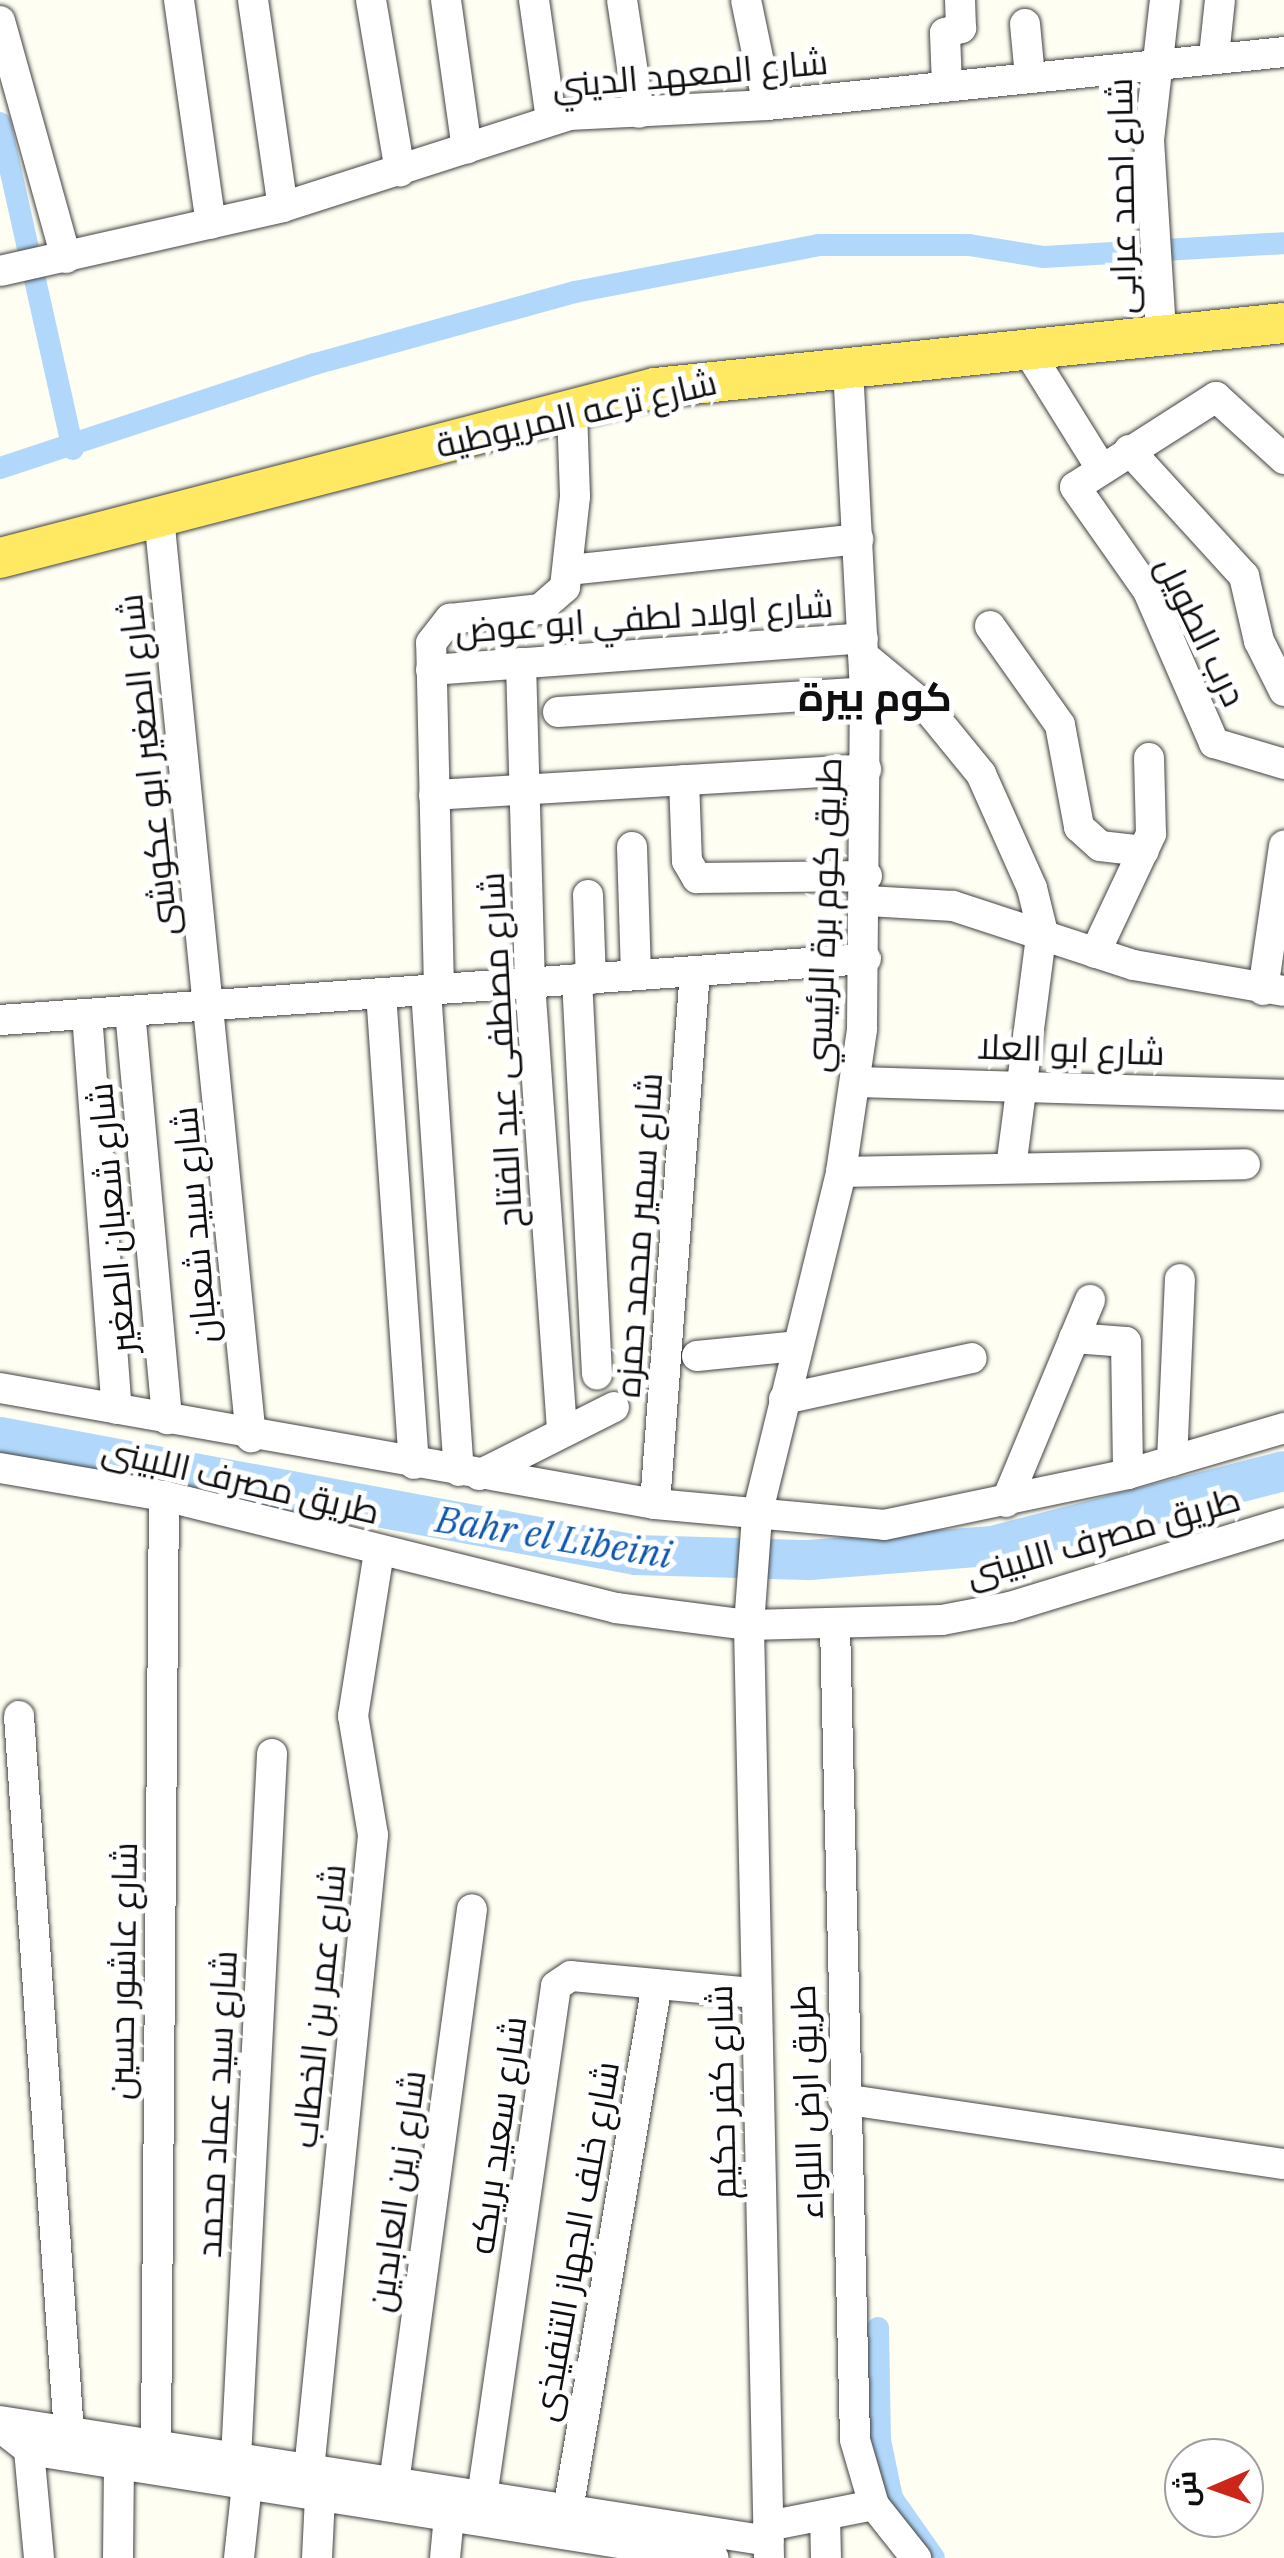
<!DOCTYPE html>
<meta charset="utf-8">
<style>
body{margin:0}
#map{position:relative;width:1284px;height:2558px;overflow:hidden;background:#fffef2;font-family:"IBM Plex Serif",Cairo,serif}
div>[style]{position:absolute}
.canal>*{height:22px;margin:-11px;padding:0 11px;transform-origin:11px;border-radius:11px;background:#b1d8fb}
.river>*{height:40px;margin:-20px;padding:0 20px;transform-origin:20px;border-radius:20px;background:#b1d8fb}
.roads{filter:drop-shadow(0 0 2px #424242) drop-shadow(0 0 2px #424242)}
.minor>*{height:30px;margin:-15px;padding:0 15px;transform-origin:15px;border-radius:15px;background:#fff}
.major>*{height:40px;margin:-20px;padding:0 20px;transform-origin:20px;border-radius:20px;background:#ffe962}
span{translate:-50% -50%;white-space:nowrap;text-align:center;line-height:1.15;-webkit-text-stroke:10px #fff;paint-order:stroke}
.street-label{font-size:35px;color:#0f0f0f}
.water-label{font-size:38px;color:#0c56ad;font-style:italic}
.quarter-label{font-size:40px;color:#0f0f0f;font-weight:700}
.north{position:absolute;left:1164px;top:2438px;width:100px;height:100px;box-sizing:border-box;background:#fff;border:2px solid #9f9f9f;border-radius:50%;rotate:268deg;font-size:28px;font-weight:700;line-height:40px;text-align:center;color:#0f0f0f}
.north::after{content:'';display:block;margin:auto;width:35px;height:45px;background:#cc251a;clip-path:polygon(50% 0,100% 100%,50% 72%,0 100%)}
</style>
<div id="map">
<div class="canal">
<i style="left:0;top:123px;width:334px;rotate:77.4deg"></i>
<i style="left:0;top:468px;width:332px;rotate:-18.3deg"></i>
<i style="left:315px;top:364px;width:270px;rotate:-15.5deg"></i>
<i style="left:575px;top:292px;width:248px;rotate:-10.9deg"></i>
<i style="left:819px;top:245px;width:150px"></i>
<i style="left:969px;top:245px;width:76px;rotate:9.1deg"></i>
<i style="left:1044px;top:257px;width:240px;rotate:-3.3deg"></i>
<i style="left:878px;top:2328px;width:112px;rotate:89deg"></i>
<i style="left:880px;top:2440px;width:59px;rotate:78.3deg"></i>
<i style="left:892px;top:2498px;width:73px;rotate:55deg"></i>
</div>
<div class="river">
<i style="left:0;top:1437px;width:647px;rotate:10.51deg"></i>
<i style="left:636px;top:1555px;width:173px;rotate:1.7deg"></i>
<i style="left:809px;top:1560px;width:184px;rotate:-4.4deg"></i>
<i style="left:992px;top:1546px;width:301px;rotate:-14.4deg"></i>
</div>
<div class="roads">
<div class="minor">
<i style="left:179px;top:0;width:226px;rotate:81.9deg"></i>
<i style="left:253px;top:0;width:209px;rotate:81.8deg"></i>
<i style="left:371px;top:0;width:174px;rotate:80.4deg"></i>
<i style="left:446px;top:0;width:150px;rotate:82deg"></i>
<i style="left:534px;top:0;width:120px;rotate:81.9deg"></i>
<i style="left:622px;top:0;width:114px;rotate:81.4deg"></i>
<i style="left:746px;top:0;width:107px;rotate:78.2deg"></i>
<i style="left:0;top:21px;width:246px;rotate:74.4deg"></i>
<i style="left:1025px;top:24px;width:53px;rotate:84.6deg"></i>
<i style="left:1214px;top:56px;width:56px;rotate:-83.9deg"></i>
<i style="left:947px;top:86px;width:53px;rotate:-92.2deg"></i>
<i style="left:945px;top:33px;width:17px;rotate:-17deg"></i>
<i style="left:961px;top:28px;width:28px;rotate:-92deg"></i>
<i style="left:0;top:271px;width:290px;rotate:-12.7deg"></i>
<i style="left:283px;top:207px;width:300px;rotate:-17.8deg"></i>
<i style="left:569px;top:115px;width:199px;rotate:-2.9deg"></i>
<i style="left:768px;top:105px;width:519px;rotate:-5.86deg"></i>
<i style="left:1161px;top:331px;width:191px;rotate:-93.6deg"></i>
<i style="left:1149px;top:140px;width:141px;rotate:-83.5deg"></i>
<i style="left:1025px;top:346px;width:144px;rotate:58.1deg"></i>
<i style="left:1129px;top:450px;width:171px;rotate:47.6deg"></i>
<i style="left:1244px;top:576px;width:67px;rotate:77deg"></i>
<i style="left:1259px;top:641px;width:56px;rotate:63.4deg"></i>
<i style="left:1284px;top:459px;width:92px;rotate:-137.6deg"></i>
<i style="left:1216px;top:397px;width:167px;rotate:147.4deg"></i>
<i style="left:1075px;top:487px;width:127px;rotate:54.9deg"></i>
<i style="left:1148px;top:591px;width:166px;rotate:66.5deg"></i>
<i style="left:1214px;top:743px;width:73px;rotate:16.7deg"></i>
<i style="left:159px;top:517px;width:925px;rotate:84.29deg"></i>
<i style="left:569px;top:570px;width:291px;rotate:-6.1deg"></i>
<i style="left:990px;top:626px;width:121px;rotate:54.7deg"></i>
<i style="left:1060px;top:725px;width:104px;rotate:79.4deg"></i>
<i style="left:1079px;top:827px;width:28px;rotate:42deg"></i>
<i style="left:1100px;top:846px;width:44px;rotate:6.5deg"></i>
<i style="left:864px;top:656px;width:83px;rotate:39.6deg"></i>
<i style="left:928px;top:709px;width:84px;rotate:50.8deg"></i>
<i style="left:981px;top:774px;width:125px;rotate:65.9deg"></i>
<i style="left:1032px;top:888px;width:42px;rotate:76.3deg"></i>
<i style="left:1042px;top:929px;width:241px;rotate:97.4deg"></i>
<i style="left:521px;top:663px;width:320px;rotate:88.4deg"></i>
<i style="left:530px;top:983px;width:449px;rotate:85.9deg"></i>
<i style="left:431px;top:670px;width:433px;rotate:-4.2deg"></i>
<i style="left:558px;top:712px;width:308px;rotate:-3.7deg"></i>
<i style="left:684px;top:780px;width:81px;rotate:87.9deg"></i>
<i style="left:687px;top:861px;width:20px;rotate:60deg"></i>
<i style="left:697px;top:878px;width:170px;rotate:-0.7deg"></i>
<i style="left:434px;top:795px;width:433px;rotate:-3.4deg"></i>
<i style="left:632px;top:847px;width:128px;rotate:88.2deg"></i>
<i style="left:588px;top:895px;width:84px;rotate:88deg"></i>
<i style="left:868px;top:901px;width:85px;rotate:3.4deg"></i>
<i style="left:953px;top:906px;width:190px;rotate:18.1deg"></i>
<i style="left:1134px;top:965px;width:152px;rotate:9.8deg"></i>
<i style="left:1095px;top:953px;width:132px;rotate:-64.8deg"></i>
<i style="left:1151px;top:834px;width:76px;rotate:-91.5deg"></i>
<i style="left:577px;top:979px;width:396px;rotate:87.1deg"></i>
<i style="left:439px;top:989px;width:346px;rotate:-91.3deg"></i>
<i style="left:431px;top:643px;width:31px;rotate:-52deg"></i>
<i style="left:450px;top:619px;width:91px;rotate:-6.3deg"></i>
<i style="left:540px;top:609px;width:33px;rotate:-41deg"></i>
<i style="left:565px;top:587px;width:92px;rotate:-83.7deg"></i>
<i style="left:575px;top:496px;width:88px;rotate:-92deg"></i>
<i style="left:426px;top:990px;width:482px;rotate:86.1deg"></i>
<i style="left:1263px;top:990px;width:146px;rotate:-81.7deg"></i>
<i style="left:381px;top:993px;width:472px;rotate:86deg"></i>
<i style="left:130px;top:1011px;width:410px;rotate:84.8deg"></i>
<i style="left:87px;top:1014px;width:396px;rotate:85.7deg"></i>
<i style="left:0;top:1020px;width:868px;rotate:-4.03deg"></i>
<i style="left:856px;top:1082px;width:428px;rotate:1.7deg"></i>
<i style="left:841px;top:1172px;width:404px;rotate:-1.1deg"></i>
<i style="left:1074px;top:1338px;width:52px;rotate:4.4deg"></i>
<i style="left:1126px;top:1342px;width:132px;rotate:89.1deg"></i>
<i style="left:697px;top:1356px;width:100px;rotate:-5.7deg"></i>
<i style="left:0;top:1388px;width:665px;rotate:10.04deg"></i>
<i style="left:655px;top:1504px;width:230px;rotate:5.2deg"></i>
<i style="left:884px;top:1525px;width:249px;rotate:-11.8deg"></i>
<i style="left:1128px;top:1474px;width:163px;rotate:-16.4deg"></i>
<i style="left:784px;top:1399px;width:192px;rotate:-12.3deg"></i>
<i style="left:1172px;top:1461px;width:182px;rotate:-87.5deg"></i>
<i style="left:0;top:1468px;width:166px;rotate:9.7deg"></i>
<i style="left:164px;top:1496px;width:466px;rotate:13.9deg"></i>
<i style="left:616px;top:1608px;width:134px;rotate:7.3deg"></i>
<i style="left:749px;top:1625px;width:193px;rotate:-1.5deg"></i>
<i style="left:942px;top:1620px;width:69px;rotate:-10.8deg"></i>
<i style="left:1010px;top:1607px;width:287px;rotate:-17deg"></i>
<i style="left:479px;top:1475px;width:151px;rotate:-26.7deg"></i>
<i style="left:1006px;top:1502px;width:219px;rotate:-67.4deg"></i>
<i style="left:655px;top:1504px;width:534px;rotate:-85.71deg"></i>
<i style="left:835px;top:1626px;width:814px;rotate:88.59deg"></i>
<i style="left:855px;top:2440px;width:68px;rotate:73.7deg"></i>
<i style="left:874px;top:2505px;width:68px;rotate:51.6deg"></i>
<i style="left:19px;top:1716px;width:718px;rotate:86.01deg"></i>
<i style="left:843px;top:2099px;width:446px;rotate:8.4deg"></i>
<i style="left:0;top:2421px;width:778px;rotate:8.87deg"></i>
<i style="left:0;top:2427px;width:37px;rotate:38deg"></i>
<i style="left:29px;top:2450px;width:693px;rotate:8.96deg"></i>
<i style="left:156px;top:2446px;width:950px;rotate:-89.52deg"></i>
<i style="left:29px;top:2450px;width:108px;rotate:84.7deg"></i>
<i style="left:236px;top:2458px;width:705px;rotate:-87.07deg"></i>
<i style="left:309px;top:2470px;width:638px;rotate:-84.24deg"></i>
<i style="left:373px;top:1835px;width:121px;rotate:-99.5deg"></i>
<i style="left:353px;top:1716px;width:166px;rotate:-81deg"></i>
<i style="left:394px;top:2483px;width:579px;rotate:-82.26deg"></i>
<i style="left:482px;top:2497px;width:516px;rotate:-81.76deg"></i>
<i style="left:556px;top:1986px;width:18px;rotate:-34deg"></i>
<i style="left:571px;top:1976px;width:186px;rotate:5.3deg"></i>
<i style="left:568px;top:2510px;width:533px;rotate:-80.4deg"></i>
<i style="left:825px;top:2515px;width:43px;rotate:88.7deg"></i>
<i style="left:768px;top:2526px;width:108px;rotate:-11.2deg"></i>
<i style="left:118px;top:2558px;width:94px;rotate:-89.4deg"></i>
<i style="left:239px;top:2558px;width:74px;rotate:-83.8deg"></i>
<i style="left:317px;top:2558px;width:62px;rotate:-87.2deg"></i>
<i style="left:445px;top:2558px;width:42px;rotate:-84.6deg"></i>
<i style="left:769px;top:2558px;width:933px;rotate:-91.23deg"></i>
<i style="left:749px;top:1625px;width:110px;rotate:-85.8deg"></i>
<i style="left:757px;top:1515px;width:353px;rotate:-76.2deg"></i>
<i style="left:841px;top:1172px;width:145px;rotate:-81.6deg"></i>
<i style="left:862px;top:1029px;width:337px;rotate:-89.5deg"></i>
<i style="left:865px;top:692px;width:326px;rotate:-93deg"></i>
</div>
<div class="major">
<i style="left:0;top:558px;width:677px;rotate:-14.55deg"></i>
<i style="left:655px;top:388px;width:632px;rotate:-5.9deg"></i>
</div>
</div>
<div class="street-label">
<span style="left:690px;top:73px;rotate:-5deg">شارع المعهد الديني</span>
<span style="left:1121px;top:196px;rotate:-91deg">شارع احمد عرابى</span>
<span style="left:576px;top:413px;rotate:-13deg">شارع ترعه المريوطية</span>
<span style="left:644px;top:617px;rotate:-4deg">شارع اولاد لطفي ابو عوض</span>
<span style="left:1202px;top:631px;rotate:64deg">درب الطويل</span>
<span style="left:147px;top:765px;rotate:-96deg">شارع الصغير ابو عكوشى</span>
<span style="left:823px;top:915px;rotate:-88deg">طريق كوم برة الرئيسي</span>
<span style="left:1071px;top:1049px;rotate:2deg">شارع ابو العلا</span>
<span style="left:500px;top:1050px;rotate:-93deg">شارع مصطفى عبد الفتاح</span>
<span style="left:111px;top:1218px;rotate:-95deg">شارع شعبان الصغير</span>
<span style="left:194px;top:1225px;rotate:-95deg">شارع سيد شعبان</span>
<span style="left:638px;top:1235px;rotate:-86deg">شارع سمير محمد حمزه</span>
<span style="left:241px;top:1480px;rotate:13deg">طريق مصرف اللبينى</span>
<span style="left:1103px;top:1536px;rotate:-16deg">طريق مصرف اللبينى</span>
<span style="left:122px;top:1971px;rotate:-89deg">شارع عاشور حسين</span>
<span style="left:318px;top:2006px;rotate:-84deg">شارع عمر بن الخطاب</span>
<span style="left:721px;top:2092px;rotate:-91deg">شارع كفر حكيم</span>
<span style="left:806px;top:2102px;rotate:-92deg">طريق ارض اللواء</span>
<span style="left:216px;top:2104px;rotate:-87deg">شارع سيد عماد محمد</span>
<span style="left:497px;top:2135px;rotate:-82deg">شارع سعيد بريكه</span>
<span style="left:396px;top:2191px;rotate:-82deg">شارع زين العابدين</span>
<span style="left:575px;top:2241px;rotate:-80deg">شارع خلف الجهاز التنفيذى</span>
</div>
<div class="water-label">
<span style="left:554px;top:1536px;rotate:9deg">Bahr el Libeini</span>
</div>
<div class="quarter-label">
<span style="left:875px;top:696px">كوم بيرة</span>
</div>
<div class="north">ش</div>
</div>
